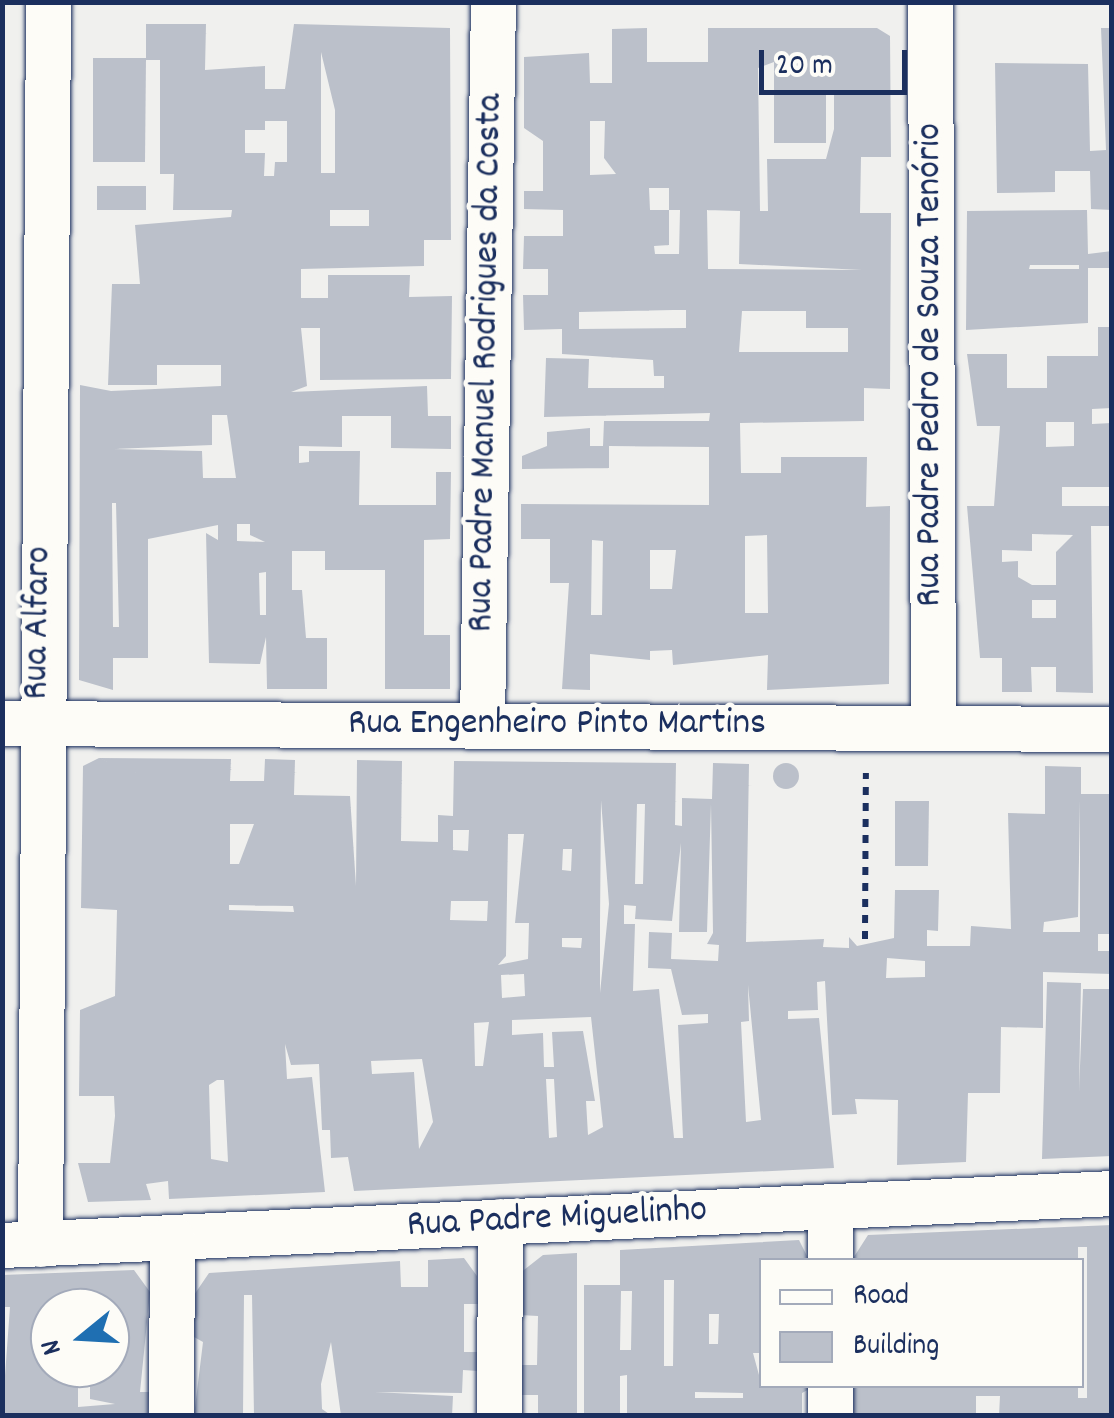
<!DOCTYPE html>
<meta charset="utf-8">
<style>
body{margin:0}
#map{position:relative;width:1114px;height:1418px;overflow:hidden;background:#f0f0ee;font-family:Dekko,sans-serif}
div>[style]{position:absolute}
.building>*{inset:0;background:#bbc0ca}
.round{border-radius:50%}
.path>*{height:6px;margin-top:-3px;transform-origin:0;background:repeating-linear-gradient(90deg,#1b2f5e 0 8px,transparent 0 16px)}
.roads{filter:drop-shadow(0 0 2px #1b2f5e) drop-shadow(0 0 2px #1b2f5e)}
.minor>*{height:45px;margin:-22.5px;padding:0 22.5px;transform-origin:22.5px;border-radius:22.5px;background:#fdfcf7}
span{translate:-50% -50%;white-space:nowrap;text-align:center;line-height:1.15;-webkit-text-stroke:9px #fdfcf7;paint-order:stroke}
.street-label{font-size:38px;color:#1b2f5e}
.frame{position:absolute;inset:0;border:5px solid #1b2f5e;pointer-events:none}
.legend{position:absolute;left:759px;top:1258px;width:325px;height:130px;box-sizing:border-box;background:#fdfcf7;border:2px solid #a3aaba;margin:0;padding:12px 18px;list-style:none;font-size:30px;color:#1b2f5e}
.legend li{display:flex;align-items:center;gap:20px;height:50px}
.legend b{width:50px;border:2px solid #a3aaba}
.north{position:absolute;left:30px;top:1288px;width:100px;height:100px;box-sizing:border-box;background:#fdfcf7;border:2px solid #a3aaba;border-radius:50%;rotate:252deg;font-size:28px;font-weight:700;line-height:40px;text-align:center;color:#1b2f5e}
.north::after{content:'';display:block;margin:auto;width:35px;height:45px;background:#1f6fb2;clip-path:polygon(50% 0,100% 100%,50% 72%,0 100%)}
.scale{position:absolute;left:759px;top:50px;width:148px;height:45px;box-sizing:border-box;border:5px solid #1b2f5e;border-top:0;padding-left:12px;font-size:30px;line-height:35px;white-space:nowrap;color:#1b2f5e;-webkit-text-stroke:8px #fdfcf7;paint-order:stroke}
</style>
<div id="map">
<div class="building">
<i style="clip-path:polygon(evenodd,146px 24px,206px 24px,205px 70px,265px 66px,265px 89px,285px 89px,294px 24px,450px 28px,451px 240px,424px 240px,424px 266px,301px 269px,301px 298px,328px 298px,328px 275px,410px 275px,409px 297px,452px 296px,451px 379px,320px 380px,320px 328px,301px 328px,307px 386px,291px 392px,427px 386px,428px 416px,451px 416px,451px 449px,391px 448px,391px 416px,342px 416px,342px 447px,299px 446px,299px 463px,309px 462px,309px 451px,360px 451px,359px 505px,436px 505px,436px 472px,451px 472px,450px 539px,424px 540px,424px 635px,450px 635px,450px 689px,385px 689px,385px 570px,325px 570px,325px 551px,292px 551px,292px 590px,302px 590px,306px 638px,327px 638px,327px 689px,267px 689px,266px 637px,260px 664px,209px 663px,206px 533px,218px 540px,218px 525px,148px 539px,148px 658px,113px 658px,113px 690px,79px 680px,80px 385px,111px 391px,221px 386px,221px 365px,157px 365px,157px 385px,108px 385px,112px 284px,140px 284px,135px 225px,231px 217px,232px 210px,173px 210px,174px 174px,160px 174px,160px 60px,146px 60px,146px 24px,321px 52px,335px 110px,335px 173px,321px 173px,321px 52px,146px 24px,265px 121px,287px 121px,287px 162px,275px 162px,274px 176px,264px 176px,265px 153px,245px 153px,245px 130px,265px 130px,265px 121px,146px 24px,330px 210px,369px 210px,369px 226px,330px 226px,330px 210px,146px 24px,212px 415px,227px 415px,236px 478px,203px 478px,202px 451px,113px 449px,212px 445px,212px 415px,146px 24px,112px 503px,116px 503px,119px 627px,113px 627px,112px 503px,146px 24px,237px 524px,250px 524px,250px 535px,265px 542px,237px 541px,237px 524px,146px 24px,266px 572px,266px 615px,260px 615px,259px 573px,266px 572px)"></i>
<i style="clip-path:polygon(evenodd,647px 28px,647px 62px,708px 62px,708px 28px,877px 28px,890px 36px,891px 157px,861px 157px,860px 213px,891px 213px,890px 389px,864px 388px,864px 421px,740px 423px,741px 473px,781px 473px,781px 457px,867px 457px,866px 507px,890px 506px,889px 684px,767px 690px,768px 655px,673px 665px,672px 650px,650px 651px,650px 660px,590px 654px,590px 690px,562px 689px,569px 583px,550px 583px,550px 539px,521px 539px,521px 504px,709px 505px,709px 447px,609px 446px,609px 468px,522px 469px,522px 456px,547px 446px,547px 432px,590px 428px,590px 446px,603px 446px,604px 421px,709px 421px,710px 413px,544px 417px,546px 358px,589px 359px,588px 388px,664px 388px,664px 376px,654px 376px,653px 360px,562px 354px,562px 329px,524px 330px,523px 295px,548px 295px,548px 269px,523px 269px,524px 236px,563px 236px,563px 210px,524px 209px,524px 191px,543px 191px,543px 141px,524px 128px,524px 57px,589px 53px,590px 83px,612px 83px,612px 29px,647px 28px,774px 62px,774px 143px,826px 143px,826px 92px,834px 93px,834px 129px,826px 159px,767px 159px,768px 211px,760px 211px,758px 68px,774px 62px,647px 28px,590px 121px,605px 121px,604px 158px,616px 174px,590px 175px,590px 121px,647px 28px,649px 188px,669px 188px,669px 210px,680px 210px,679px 254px,655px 254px,654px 246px,669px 245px,669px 210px,650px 210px,649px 188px,647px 28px,707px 210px,740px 211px,739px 264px,862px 270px,708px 269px,707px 210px,647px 28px,673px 310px,686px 310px,686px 328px,579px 329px,579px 312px,673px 310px,647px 28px,742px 311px,806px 311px,806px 328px,848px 328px,848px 352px,739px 352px,742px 311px,647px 28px,767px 535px,768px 613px,745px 613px,745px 536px,767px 535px,647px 28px,592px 540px,603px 541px,602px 615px,591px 615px,592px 540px,647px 28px,650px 550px,676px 550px,672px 589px,650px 589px,650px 550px)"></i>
<i style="clip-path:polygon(1101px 28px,1112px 28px,1112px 210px,1091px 209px,1090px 171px,1055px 171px,1055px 192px,997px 193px,995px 63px,1088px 64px,1090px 151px,1106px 150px)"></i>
<i style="clip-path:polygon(93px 58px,146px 58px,145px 162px,93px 162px)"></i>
<i style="clip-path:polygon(97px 186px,146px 186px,146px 210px,97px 210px)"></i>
<i style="clip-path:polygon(evenodd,1087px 210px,1088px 254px,1112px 251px,1112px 268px,1088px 268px,1088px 323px,966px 330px,967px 211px,1087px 210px,1079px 265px,1079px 269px,1029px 269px,1030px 265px,1079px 265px)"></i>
<i style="clip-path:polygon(evenodd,1098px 327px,1112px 327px,1112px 408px,1092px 409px,1092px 424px,1112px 423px,1112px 487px,1062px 487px,1062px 506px,1112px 506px,1112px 526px,1091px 526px,1093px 693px,1056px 692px,1056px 667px,1031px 667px,1032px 692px,1002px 692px,1002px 658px,980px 658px,967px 506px,994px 506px,1000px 426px,977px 426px,967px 354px,1007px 354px,1007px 388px,1047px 388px,1047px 356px,1098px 356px,1098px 327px,1046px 422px,1074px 422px,1074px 446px,1046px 447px,1046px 422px,1098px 327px,1032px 534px,1073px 535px,1056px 552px,1056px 585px,1032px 585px,1018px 577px,1018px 561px,1002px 562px,1002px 550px,1032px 551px,1032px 534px,1098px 327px,1032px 600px,1056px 600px,1056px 618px,1032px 618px,1032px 600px)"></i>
<i style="clip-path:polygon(evenodd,99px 758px,231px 759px,230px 781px,264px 781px,265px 759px,295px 760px,294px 795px,350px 796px,356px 886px,357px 760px,402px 761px,401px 841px,438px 842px,438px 815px,453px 816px,454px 761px,676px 763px,675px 825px,682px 826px,682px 798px,712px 799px,713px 763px,749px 764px,746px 942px,824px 939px,823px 947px,849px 948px,849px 937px,857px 946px,894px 938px,895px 890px,939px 890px,938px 931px,927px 930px,927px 946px,970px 946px,971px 926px,1011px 929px,1008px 813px,1045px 814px,1045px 766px,1081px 767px,1081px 794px,1112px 794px,1110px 934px,1098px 934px,1098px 951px,1112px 951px,1112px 974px,1043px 972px,1043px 1028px,1001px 1027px,1000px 1093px,968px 1093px,966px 1162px,897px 1165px,898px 1100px,855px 1099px,857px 1114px,832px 1115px,825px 981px,817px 982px,818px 1010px,788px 1011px,788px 1019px,819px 1018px,834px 1168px,354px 1191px,348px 1157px,331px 1158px,330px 1130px,322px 1130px,319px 1064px,291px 1065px,285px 1044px,287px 1079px,312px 1077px,325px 1192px,169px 1199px,168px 1181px,146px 1184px,151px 1200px,88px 1202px,78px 1163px,110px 1163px,115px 1116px,114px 1096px,79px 1096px,80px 1010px,115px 996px,117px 910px,81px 908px,83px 766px,99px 758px,601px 800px,609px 904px,600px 993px,600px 923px,601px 800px,99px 758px,1080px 800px,1080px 932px,1043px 932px,1044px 922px,1078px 917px,1080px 800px,99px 758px,637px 804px,645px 804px,643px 884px,635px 884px,637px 804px,99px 758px,711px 804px,713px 933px,707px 944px,719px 945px,718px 961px,671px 959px,672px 933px,649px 932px,648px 968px,671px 969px,682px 1015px,708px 1014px,708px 1023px,678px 1025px,683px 1138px,674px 1138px,659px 989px,633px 991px,635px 924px,624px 924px,624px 905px,636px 906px,635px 919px,672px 921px,681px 843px,679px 932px,707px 932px,711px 804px,99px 758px,230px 824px,254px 824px,239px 864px,230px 864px,230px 824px,99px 758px,453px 830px,469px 830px,468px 851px,453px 850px,453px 830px,99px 758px,508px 834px,524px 834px,515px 923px,529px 923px,528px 959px,498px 965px,506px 956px,508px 834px,99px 758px,563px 849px,572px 849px,571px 871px,562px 870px,563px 849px,99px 758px,451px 901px,488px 901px,487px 921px,450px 920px,451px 901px,99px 758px,229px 905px,293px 906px,294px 912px,229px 910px,229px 905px,99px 758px,562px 938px,582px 938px,581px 948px,562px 947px,562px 938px,99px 758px,887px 958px,925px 961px,925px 977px,886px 978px,887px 958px,99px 758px,524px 974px,525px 996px,502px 998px,501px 975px,524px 974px,99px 758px,748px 985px,761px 1120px,746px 1122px,741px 1022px,749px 1021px,748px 985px,99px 758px,591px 1017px,603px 1127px,588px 1135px,586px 1101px,595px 1101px,583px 1031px,552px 1032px,554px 1067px,544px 1067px,543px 1033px,512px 1035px,512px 1020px,591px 1017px,99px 758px,489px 1022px,483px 1066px,475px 1066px,474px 1023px,489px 1022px,99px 758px,422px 1059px,433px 1122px,419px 1149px,414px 1072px,372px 1074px,371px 1061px,422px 1059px,99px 758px,546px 1079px,554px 1079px,557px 1137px,549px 1138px,546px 1079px,99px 758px,217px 1080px,224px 1080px,228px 1162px,211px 1159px,209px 1085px,217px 1080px)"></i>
<i class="round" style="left:773px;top:763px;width:26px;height:26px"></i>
<i style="clip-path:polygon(895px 801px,929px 801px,928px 866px,895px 866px)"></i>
<i style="clip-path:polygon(1047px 982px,1081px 983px,1079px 1092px,1083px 989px,1112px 989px,1112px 1156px,1042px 1159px)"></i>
<i style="clip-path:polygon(1112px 1225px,1112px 1416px,999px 1416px,1000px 1396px,976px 1396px,976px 1416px,851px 1416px,851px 1386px,1078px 1386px,1078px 1398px,1087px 1398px,1087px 1247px,1078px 1247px,1078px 1260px,852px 1260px,868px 1235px)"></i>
<i style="clip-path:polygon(evenodd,799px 1240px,809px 1260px,761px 1260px,761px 1353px,753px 1353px,762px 1386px,815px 1386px,802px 1393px,802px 1416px,627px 1416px,627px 1375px,620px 1376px,620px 1416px,584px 1416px,584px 1285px,620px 1285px,620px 1250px,799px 1240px,664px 1280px,674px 1280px,673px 1366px,664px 1366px,664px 1280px,799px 1240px,621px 1291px,632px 1291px,631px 1350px,620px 1350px,621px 1291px,799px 1240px,709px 1314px,719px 1314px,718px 1344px,709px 1344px,709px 1314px,799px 1240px,695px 1392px,743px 1393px,743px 1398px,695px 1398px,695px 1392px)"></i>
<i style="clip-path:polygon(577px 1253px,577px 1416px,538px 1416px,538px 1395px,519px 1395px,519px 1365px,537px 1365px,538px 1316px,519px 1315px,515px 1277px,543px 1255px)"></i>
<i style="clip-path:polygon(464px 1258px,477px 1276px,478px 1304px,464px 1304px,464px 1352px,478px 1352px,478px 1371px,463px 1370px,462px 1393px,375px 1392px,453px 1396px,452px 1416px,341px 1416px,331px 1342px,321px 1384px,322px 1409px,332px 1416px,254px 1416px,252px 1295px,244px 1295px,243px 1416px,194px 1416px,203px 1342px,194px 1337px,194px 1295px,209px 1273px,400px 1261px,401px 1287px,428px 1287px,428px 1260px)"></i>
<i style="clip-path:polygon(evenodd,134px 1270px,150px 1292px,140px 1392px,149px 1392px,148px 1416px,2px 1416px,10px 1307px,2px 1307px,2px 1275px,134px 1270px,50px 1308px,110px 1308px,110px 1368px,90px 1368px,90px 1399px,115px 1404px,78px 1407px,78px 1368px,50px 1368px,50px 1308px)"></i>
</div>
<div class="path">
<i style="left:865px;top:939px;width:166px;rotate:-89.7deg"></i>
</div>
<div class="roads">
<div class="minor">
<i style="left:930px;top:2px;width:726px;rotate:89.76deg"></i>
<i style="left:2px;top:723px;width:1110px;rotate:0.31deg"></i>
<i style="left:482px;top:723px;width:721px;rotate:-89.13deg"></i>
<i style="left:830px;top:1206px;width:54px;rotate:90deg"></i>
<i style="left:40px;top:1244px;width:1242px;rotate:-89.63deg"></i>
<i style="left:2px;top:1245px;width:1111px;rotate:-2.68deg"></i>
<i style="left:830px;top:1386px;width:30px;rotate:90deg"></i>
<i style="left:171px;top:1416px;width:178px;rotate:-89.7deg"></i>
<i style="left:499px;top:1416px;width:195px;rotate:-89.7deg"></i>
</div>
</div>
<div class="street-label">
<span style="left:487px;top:363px;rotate:-89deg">Rua Padre Manuel Rodrigues da Costa</span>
<span style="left:931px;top:365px;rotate:-90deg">Rua Padre Pedro de Souza Tenório</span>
<span style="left:39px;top:623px;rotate:-89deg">Rua Alfaro</span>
<span style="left:557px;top:725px">Rua Engenheiro Pinto Martins</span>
<span style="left:557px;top:1219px;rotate:-3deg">Rua Padre Miguelinho</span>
</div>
<div class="frame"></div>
<ul class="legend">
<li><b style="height:12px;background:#fdfcf7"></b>Road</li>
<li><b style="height:28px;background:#bbc0ca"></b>Building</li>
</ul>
<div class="north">N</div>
<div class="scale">20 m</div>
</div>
